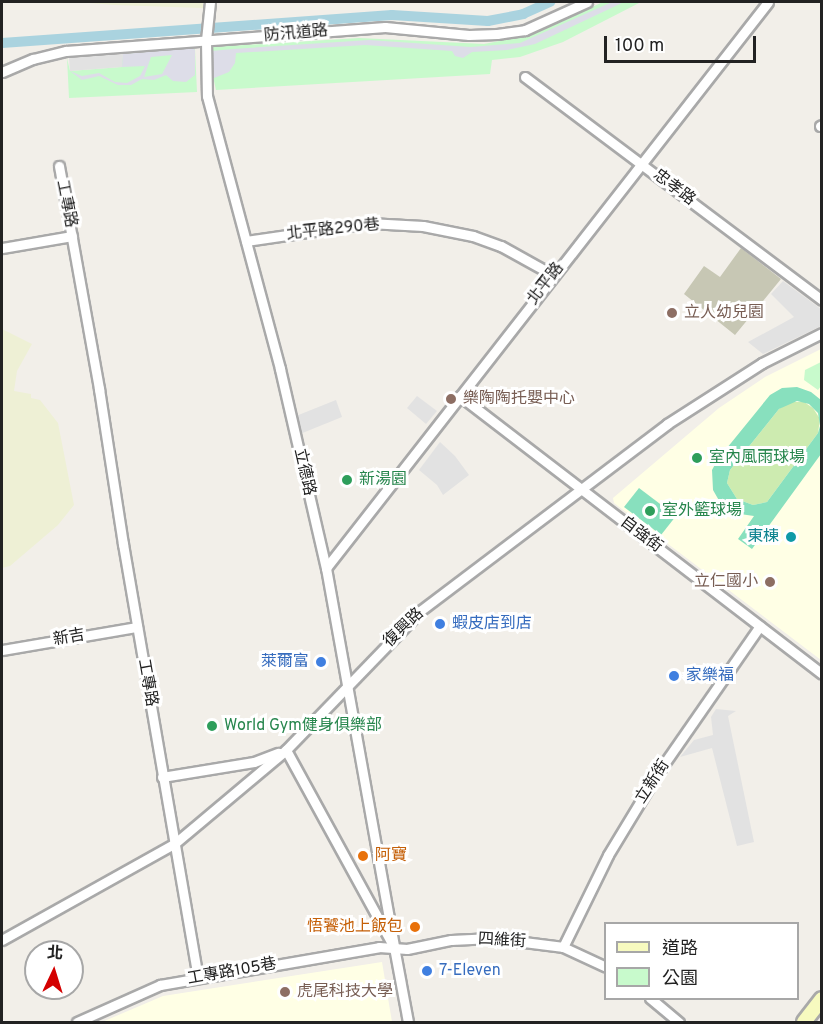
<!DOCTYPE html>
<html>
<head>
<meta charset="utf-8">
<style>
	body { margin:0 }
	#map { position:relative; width:823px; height:1024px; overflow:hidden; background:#f2efe9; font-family:Overpass,"Noto Sans TC",sans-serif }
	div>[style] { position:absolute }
	.education>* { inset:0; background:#ffffe5 }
	.construction>* { inset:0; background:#c7c7b4 }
	.farmland>* { inset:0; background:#eef0d5 }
	.grass>* { inset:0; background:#cdebb0 }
	.park>* { inset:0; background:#c8facc }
	.pitch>* { inset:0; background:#88e0be }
	.parking>* { inset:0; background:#e2e2e2 }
	.plaza>* { inset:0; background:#dddde8 }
	.canal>* { height:10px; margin:-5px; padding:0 5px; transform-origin:5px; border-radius:5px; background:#aad3df }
	.roads { filter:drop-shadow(2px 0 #a9a9a9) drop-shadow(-2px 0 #a9a9a9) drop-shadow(0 2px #a9a9a9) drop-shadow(0 -2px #a9a9a9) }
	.street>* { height:9px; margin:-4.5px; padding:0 4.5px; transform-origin:4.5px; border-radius:4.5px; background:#fff }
	.secondary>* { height:14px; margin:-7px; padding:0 7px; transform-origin:7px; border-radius:7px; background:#f7fabf }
	.dots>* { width:16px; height:16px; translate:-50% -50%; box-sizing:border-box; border:3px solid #fff; border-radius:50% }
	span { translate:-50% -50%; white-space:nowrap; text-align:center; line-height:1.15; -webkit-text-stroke:6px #fff; paint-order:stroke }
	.street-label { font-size:16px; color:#222 }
	.education-label { font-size:16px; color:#785e54 }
	.left { translate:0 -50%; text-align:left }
	.right { translate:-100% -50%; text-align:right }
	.leisure-label { font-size:16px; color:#27864d }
	.culture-label { font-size:16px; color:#0d838f }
	.shop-label { font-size:16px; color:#366cbe }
	.food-label { font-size:16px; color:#c56008 }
	.frame { position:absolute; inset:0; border:3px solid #222; pointer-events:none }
	.legend { position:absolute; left:604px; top:922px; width:195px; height:78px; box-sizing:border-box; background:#fff; border:2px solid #a7a7a7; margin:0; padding:8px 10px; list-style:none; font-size:18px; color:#222 }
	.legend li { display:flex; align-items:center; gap:12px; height:30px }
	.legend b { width:30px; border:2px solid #a7a7a7 }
	.north { position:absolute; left:24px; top:940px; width:60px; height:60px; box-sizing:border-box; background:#fff; border:2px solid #a7a7a7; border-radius:50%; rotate:4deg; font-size:16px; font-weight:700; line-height:24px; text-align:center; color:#222 }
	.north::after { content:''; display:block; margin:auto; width:21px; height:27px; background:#d40000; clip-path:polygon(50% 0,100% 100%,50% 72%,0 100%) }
	.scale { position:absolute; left:604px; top:36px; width:152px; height:27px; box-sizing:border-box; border:3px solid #222; border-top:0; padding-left:8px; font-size:18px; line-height:21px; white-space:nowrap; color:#222; -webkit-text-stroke:4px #fff; paint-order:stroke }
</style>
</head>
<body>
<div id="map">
	<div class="education">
		<i style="clip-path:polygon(821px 349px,821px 660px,614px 503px,613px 498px,719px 408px,765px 377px)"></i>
		<i style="clip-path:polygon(382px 962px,392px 1022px,102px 1022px,163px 996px)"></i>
	</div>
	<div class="construction">
		<i style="clip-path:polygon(741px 248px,781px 279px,735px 335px,684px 294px,704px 266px,720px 277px)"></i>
	</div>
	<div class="farmland">
		<i style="clip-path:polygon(78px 2px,203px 2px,203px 8px,114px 5px)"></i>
		<i style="clip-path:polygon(2px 329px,32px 344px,17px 371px,14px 391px,31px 394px,31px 398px,40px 400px,58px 423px,74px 505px,58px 525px,10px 566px,2px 568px)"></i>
	</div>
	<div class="grass">
		<i style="clip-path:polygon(790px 402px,804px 402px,813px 408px,820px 419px,818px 433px,767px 502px,753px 505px,737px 499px,727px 483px,730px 470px,779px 409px)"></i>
	</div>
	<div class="park">
		<i style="clip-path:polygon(603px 2px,641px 2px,563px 42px,520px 57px,492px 60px,490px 74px,216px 90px,212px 72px,213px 47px,359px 38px,484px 44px,531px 35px)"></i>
		<i style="clip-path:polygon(195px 49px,197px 92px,69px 98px,67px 58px,70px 71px,121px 67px,123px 54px)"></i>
		<i style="clip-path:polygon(821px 362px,821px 386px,818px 390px,804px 380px,805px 370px)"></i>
	</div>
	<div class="pitch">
		<i style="clip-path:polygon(evenodd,797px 387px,811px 392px,821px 400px,821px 454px,752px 549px,738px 539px,754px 516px,733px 513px,721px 504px,713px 490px,712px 470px,718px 459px,770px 395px,782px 388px,797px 387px,797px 401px,809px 404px,818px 413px,820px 426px,818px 433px,767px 502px,753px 505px,737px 499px,727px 483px,730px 470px,779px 409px,797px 401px)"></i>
		<i style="clip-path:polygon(639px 488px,676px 516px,661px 535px,624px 507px)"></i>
	</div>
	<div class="parking">
		<i style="clip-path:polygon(123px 54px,122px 67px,70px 71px,69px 58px)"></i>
		<i style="clip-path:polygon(783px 281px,821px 309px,821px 326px,763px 354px,748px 342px,794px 317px,771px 294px)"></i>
		<i style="clip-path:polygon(417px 396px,437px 411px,426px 424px,407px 408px)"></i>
		<i style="clip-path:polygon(336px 400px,342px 417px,300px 434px,296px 416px)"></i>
		<i style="clip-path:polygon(440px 442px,455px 456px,469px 475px,443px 495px,437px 485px,419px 470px)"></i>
		<i style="clip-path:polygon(716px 709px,736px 711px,728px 716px,754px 842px,737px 846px,712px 748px,680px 757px,694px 740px,713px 735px,711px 717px)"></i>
	</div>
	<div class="plaza">
		<i style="clip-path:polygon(612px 2px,624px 2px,535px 44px,507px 50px,472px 52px,463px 58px,455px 56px,452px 51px,365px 45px,236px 53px,235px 63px,229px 72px,214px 78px,212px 72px,211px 51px,233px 49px,369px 40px,471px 47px,520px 43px)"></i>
		<i style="clip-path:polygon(evenodd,193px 48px,195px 50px,195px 75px,186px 82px,173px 81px,166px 75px,154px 80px,142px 79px,131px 85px,118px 85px,99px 76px,82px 80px,70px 71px,82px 76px,99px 73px,115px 82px,127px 83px,140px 76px,145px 66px,122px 67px,123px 54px,193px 48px,172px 55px,162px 74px,144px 77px,151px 57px,172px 55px)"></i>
	</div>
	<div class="canal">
		<i style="left:2px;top:43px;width:391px;rotate:-4.1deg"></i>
		<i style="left:392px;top:15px;width:96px;rotate:3.6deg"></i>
		<i style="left:488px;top:21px;width:36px;rotate:-11deg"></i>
		<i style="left:523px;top:14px;width:30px;rotate:-24deg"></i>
	</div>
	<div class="roads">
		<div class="street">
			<i style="left:210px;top:2px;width:39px;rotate:96deg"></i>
			<i style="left:206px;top:41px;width:55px;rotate:89deg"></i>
			<i style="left:207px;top:96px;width:283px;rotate:75deg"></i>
			<i style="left:280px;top:369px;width:204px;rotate:77deg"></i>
			<i style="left:326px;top:568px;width:385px;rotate:79.8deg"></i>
			<i style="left:2px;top:72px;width:34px;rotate:-23deg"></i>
			<i style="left:33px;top:59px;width:34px;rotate:-14deg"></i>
			<i style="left:66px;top:51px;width:320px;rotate:-4.3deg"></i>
			<i style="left:385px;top:27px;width:84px;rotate:5.4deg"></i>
			<i style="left:469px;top:35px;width:28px;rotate:-2deg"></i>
			<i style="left:497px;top:34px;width:28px;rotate:-8deg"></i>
			<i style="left:525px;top:30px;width:68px;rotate:-24.3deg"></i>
			<i style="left:525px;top:77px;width:371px;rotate:36.9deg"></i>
			<i style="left:820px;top:126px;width:2px;rotate:-27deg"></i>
			<i style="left:59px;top:166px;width:227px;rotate:79.8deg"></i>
			<i style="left:99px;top:389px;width:157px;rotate:81.2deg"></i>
			<i style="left:123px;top:544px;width:439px;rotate:80.2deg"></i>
			<i style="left:246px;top:241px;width:124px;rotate:-8.3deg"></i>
			<i style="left:369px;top:223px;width:54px;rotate:3.2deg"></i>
			<i style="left:423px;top:226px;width:51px;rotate:11.3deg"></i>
			<i style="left:473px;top:236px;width:30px;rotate:20deg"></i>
			<i style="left:501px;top:246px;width:60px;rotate:29.1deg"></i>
			<i style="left:2px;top:248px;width:71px;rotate:-9.7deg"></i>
			<i style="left:460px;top:396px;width:456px;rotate:37.5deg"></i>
			<i style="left:326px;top:568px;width:718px;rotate:-52.01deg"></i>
			<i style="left:2px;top:650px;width:137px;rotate:-9.7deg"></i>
			<i style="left:286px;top:750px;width:225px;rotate:61.3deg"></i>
			<i style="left:394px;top:947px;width:76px;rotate:79.4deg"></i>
			<i style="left:162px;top:777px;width:93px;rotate:-9.3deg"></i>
			<i style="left:254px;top:762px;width:26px;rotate:-21deg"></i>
			<i style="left:2px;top:940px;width:197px;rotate:-29.2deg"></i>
			<i style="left:174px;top:844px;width:146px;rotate:-40deg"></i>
			<i style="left:286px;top:750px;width:193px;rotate:-46deg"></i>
			<i style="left:420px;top:611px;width:310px;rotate:-37.1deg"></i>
			<i style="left:667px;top:424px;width:113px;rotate:-32.7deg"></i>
			<i style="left:762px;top:363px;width:67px;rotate:-26.6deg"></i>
			<i style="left:563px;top:947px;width:102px;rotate:-63.9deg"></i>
			<i style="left:608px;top:855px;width:95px;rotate:-58.8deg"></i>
			<i style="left:657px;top:774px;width:180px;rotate:-55.2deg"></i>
			<i style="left:650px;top:998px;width:38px;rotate:40deg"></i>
			<i style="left:77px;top:1022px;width:91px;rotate:-24deg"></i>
			<i style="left:160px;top:985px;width:222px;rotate:-9.8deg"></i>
			<i style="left:379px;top:947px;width:28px;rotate:4deg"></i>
			<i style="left:407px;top:949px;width:45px;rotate:-11.6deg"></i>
			<i style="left:451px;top:940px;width:41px;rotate:-2.8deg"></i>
			<i style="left:492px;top:938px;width:72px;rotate:7.2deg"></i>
			<i style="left:563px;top:947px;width:47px;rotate:24.9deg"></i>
		</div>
		<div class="secondary">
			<i style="left:804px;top:1022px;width:29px;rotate:-52deg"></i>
		</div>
	</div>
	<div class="dots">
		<i style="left:672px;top:313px;background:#8d6e63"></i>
		<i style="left:451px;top:399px;background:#8d6e63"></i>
		<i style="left:697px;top:458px;background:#2e9e5b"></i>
		<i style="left:347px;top:480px;background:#2e9e5b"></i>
		<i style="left:650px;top:511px;background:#2e9e5b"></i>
		<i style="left:791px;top:537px;background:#0f9aa8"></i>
		<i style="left:770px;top:582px;background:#8d6e63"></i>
		<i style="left:440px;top:624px;background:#3f7fe0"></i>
		<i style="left:321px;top:662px;background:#3f7fe0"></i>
		<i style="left:674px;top:676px;background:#3f7fe0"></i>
		<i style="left:212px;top:726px;background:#2e9e5b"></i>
		<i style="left:363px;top:856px;background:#e8710a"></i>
		<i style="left:415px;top:927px;background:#e8710a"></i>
		<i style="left:427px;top:971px;background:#3f7fe0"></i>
		<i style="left:285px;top:992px;background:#8d6e63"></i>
	</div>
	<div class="street-label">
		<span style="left:296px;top:34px;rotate:-5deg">防汛道路</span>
		<span style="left:674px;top:188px;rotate:37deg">忠孝路</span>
		<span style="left:66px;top:204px;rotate:79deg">工專路</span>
		<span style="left:333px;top:230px;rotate:-6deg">北平路290巷</span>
		<span style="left:546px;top:284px;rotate:-52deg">北平路</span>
		<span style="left:304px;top:472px;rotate:77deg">立德路</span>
		<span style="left:641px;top:535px;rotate:37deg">自強街</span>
		<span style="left:404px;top:628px;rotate:-44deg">復興路</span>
		<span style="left:69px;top:638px;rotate:-10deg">新吉</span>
		<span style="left:147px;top:683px;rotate:80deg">工專路</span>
		<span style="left:653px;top:782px;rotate:-57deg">立新街</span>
		<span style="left:502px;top:941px;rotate:3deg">四維街</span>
		<span style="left:232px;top:972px;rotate:-10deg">工專路105巷</span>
	</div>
	<div class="education-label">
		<span class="left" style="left:684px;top:313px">立人幼兒園</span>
		<span class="left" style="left:463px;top:399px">樂陶陶托嬰中心</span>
		<span class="right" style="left:758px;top:582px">立仁國小</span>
		<span class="left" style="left:297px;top:992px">虎尾科技大學</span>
	</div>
	<div class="leisure-label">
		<span class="left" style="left:709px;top:458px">室內風雨球場</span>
		<span class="left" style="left:359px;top:480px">新湯園</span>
		<span class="left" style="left:662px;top:511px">室外籃球場</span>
		<span class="left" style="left:224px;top:726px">World Gym健身俱樂部</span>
	</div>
	<div class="culture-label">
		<span class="right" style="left:779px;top:537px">東棟</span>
	</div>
	<div class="shop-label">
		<span class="left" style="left:452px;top:624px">蝦皮店到店</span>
		<span class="right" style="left:309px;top:662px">萊爾富</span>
		<span class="left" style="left:686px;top:676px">家樂福</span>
		<span class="left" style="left:439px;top:971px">7-Eleven</span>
	</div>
	<div class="food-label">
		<span class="left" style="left:375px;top:856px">阿寶</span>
		<span class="right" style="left:403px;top:927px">悟饕池上飯包</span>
	</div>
	<div class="frame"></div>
	<ul class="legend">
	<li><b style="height:8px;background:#f7fabf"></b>道路</li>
	<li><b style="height:16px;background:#c8facc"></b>公園</li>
	</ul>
	<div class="north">北</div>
	<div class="scale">100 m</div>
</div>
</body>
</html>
